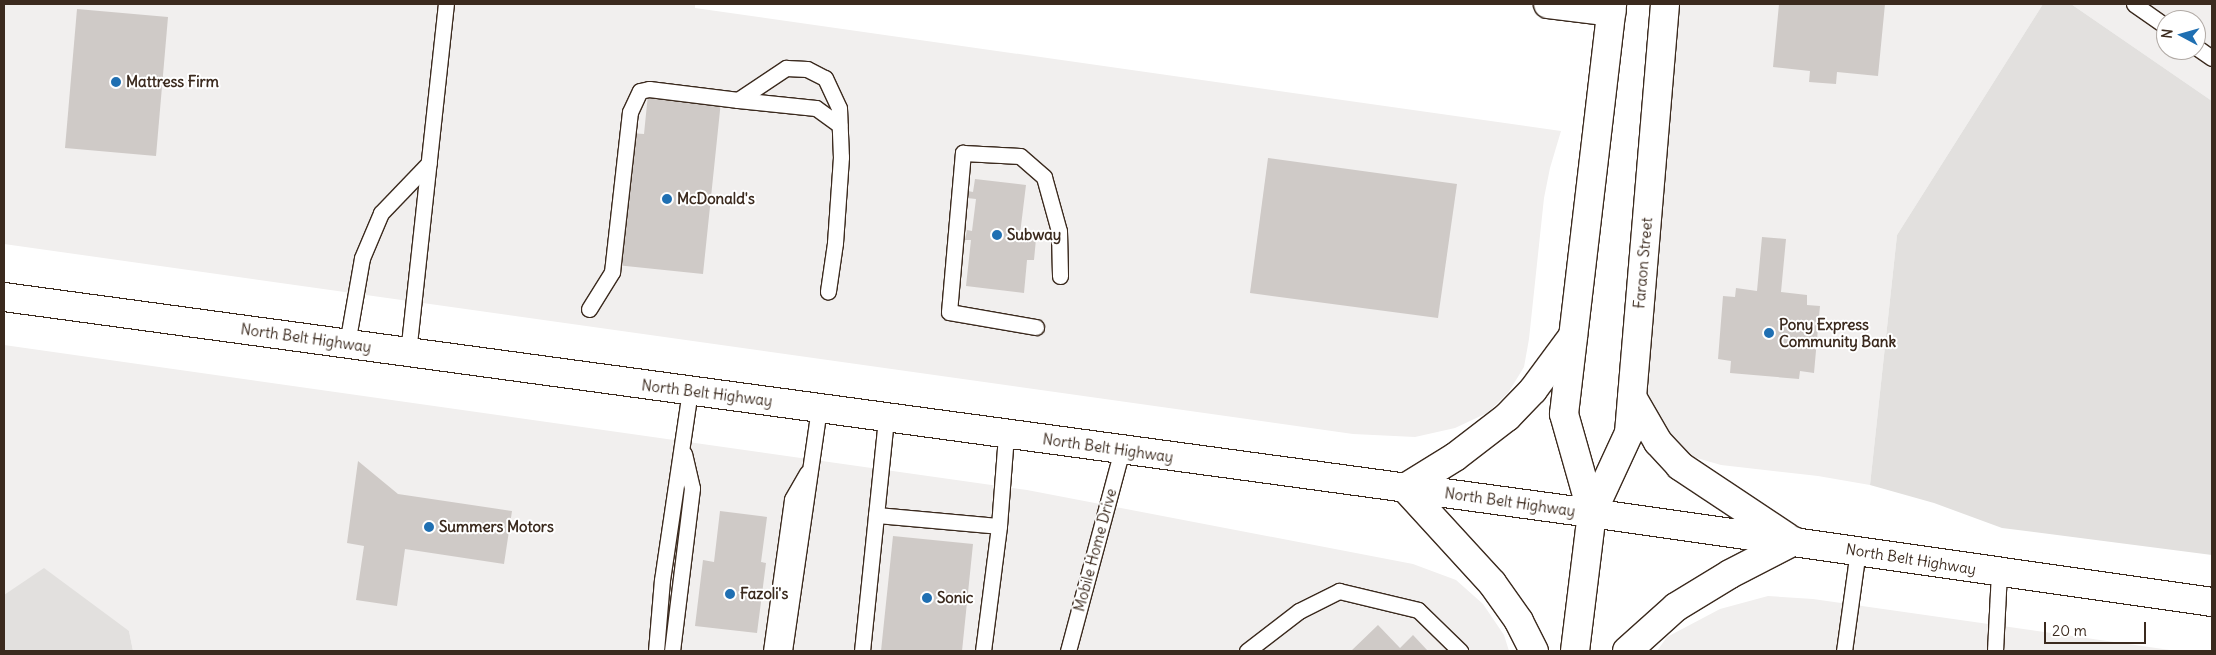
<!DOCTYPE html>
<html>
<head>
<meta charset="utf-8">
<style>
	body { margin:0 }
	#map { position:relative; width:2216px; height:655px; overflow:hidden; background:#fff; font-family:Delius,sans-serif }
	div>[style] { position:absolute }
	.built>* { inset:0; background:#f1efee }
	.green>* { inset:0; background:#e2e0de }
	.building>* { inset:0; background:#cfcac7 }
	.roads { filter:drop-shadow(1px 0 #3b2a1e) drop-shadow(-1px 0 #3b2a1e) drop-shadow(0 1px #3b2a1e) drop-shadow(0 -1px #3b2a1e) }
	.service>* { height:15px; margin:-7.5px; padding:0 7.5px; transform-origin:7.5px; border-radius:7.5px; background:#fff }
	.minor>* { height:28px; margin:-14px; padding:0 14px; transform-origin:14px; border-radius:14px; background:#fff }
	.secondary>* { height:28px; margin:-14px; padding:0 14px; transform-origin:14px; border-radius:14px; background:#fff }
	.primary>* { height:28px; margin:-14px; padding:0 14px; transform-origin:14px; border-radius:14px; background:#fff }
	.dots>* { width:14px; height:14px; translate:-50% -50%; box-sizing:border-box; border:2px solid #fff; border-radius:50% }
	span { translate:-50% -50%; white-space:nowrap; text-align:center; line-height:1.15; -webkit-text-stroke:4px #fff; paint-order:stroke }
	.poi-label { font-size:15px; color:#3b2a1e; font-weight:700 }
	.left { translate:0 -50%; text-align:left }
	.street-label { font-size:15px; color:#3b2a1e }
	.frame { position:absolute; inset:0; border:5px solid #3b2a1e; pointer-events:none }
	.north { position:absolute; left:2156px; top:10px; width:50px; height:50px; box-sizing:border-box; background:#fff; border:1px solid #b1aaa5; border-radius:50%; rotate:276deg; font-size:14px; font-weight:700; line-height:20px; text-align:center; color:#3b2a1e }
	.north::after { content:''; display:block; margin:auto; width:18px; height:22px; background:#1f6fb2; clip-path:polygon(50% 0,100% 100%,50% 72%,0 100%) }
	.scale { position:absolute; left:2044px; top:622px; width:102px; height:22px; box-sizing:border-box; border:2px solid #3b2a1e; border-top:0; padding-left:6px; font-size:15px; line-height:18px; white-space:nowrap; color:#3b2a1e; -webkit-text-stroke:4px #fff; paint-order:stroke }
</style>
</head>
<body>
<div id="map">
	<div class="built">
		<i style="clip-path:polygon(4px 4px,695px 4px,695px 8px,1561px 131px,1550px 168px,1544px 198px,1529px 339px,1524px 367px,1508px 393px,1487px 413px,1455px 428px,1415px 437px,1353px 434px,4px 244px)"></i>
		<i style="clip-path:polygon(1675px 4px,2043px 4px,1897px 235px,1870px 485px,1818px 476px,1721px 465px,1683px 454px,1645px 404px)"></i>
		<i style="clip-path:polygon(evenodd,2071px 4px,2212px 4px,2212px 101px,2071px 4px,2166px 20px,2196px 20px,2196px 50px,2166px 50px,2166px 20px)"></i>
		<i style="clip-path:polygon(4px 345px,1027px 490px,1413px 564px,1456px 580px,1483px 604px,1504px 635px,1509px 651px,133px 651px,129px 631px,4px 595px)"></i>
		<i style="clip-path:polygon(1768px 596px,1813px 599px,2177px 651px,1657px 651px,1667px 637px,1720px 609px)"></i>
	</div>
	<div class="green">
		<i style="clip-path:polygon(2043px 4px,2071px 4px,2212px 101px,2212px 555px,2002px 528px,1934px 503px,1870px 485px,1897px 235px)"></i>
		<i style="clip-path:polygon(44px 568px,129px 631px,133px 651px,4px 651px,4px 595px)"></i>
	</div>
	<div class="building">
		<i style="clip-path:polygon(1779px 4px,1885px 4px,1878px 76px,1837px 72px,1836px 84px,1809px 82px,1810px 71px,1773px 67px)"></i>
		<i style="clip-path:polygon(77px 9px,168px 17px,156px 156px,65px 148px)"></i>
		<i style="clip-path:polygon(648px 94px,721px 101px,703px 274px,616px 265px,630px 133px,644px 134px)"></i>
		<i style="clip-path:polygon(1268px 158px,1457px 184px,1438px 318px,1250px 293px)"></i>
		<i style="clip-path:polygon(975px 179px,1026px 185px,1020px 234px,1035px 236px,1036px 239px,1034px 260px,1027px 260px,1024px 293px,966px 286px,971px 240px,965px 240px,967px 230px,972px 231px,976px 199px,967px 198px,968px 191px,973px 192px)"></i>
		<i style="clip-path:polygon(1762px 237px,1786px 239px,1781px 292px,1807px 295px,1807px 305px,1820px 306px,1814px 373px,1800px 371px,1799px 379px,1730px 373px,1731px 361px,1718px 359px,1723px 296px,1735px 297px,1736px 288px,1757px 291px)"></i>
		<i style="clip-path:polygon(358px 461px,398px 494px,512px 511px,504px 564px,405px 549px,397px 606px,356px 600px,364px 546px,347px 543px)"></i>
		<i style="clip-path:polygon(720px 511px,767px 517px,761px 562px,766px 563px,757px 633px,695px 626px,703px 560px,714px 562px)"></i>
		<i style="clip-path:polygon(893px 536px,973px 544px,962px 651px,881px 651px)"></i>
		<i style="clip-path:polygon(1378px 625px,1400px 648px,1413px 635px,1428px 651px,1351px 651px)"></i>
	</div>
	<div class="roads">
		<div class="service">
			<i style="left:2134px;top:4px;width:39px;rotate:35deg"></i>
			<i style="left:2196px;top:47px;width:19px;rotate:35deg"></i>
			<i style="left:738px;top:100px;width:78px;rotate:5.9deg"></i>
			<i style="left:816px;top:108px;width:29px;rotate:36deg"></i>
			<i style="left:589px;top:309px;width:44px;rotate:-58.1deg"></i>
			<i style="left:612px;top:272px;width:161px;rotate:-83.6deg"></i>
			<i style="left:630px;top:112px;width:23px;rotate:-65deg"></i>
			<i style="left:640px;top:91px;width:9px;rotate:-13deg"></i>
			<i style="left:649px;top:89px;width:90px;rotate:7deg"></i>
			<i style="left:738px;top:100px;width:58px;rotate:-33.7deg"></i>
			<i style="left:786px;top:68px;width:21px;rotate:3deg"></i>
			<i style="left:807px;top:69px;width:20px;rotate:27deg"></i>
			<i style="left:825px;top:78px;width:33px;rotate:65deg"></i>
			<i style="left:839px;top:108px;width:49px;rotate:87.7deg"></i>
			<i style="left:841px;top:157px;width:86px;rotate:94deg"></i>
			<i style="left:835px;top:243px;width:49px;rotate:98.3deg"></i>
			<i style="left:1036px;top:327px;width:88px;rotate:-170.2deg"></i>
			<i style="left:949px;top:312px;width:160px;rotate:-85deg"></i>
			<i style="left:963px;top:153px;width:57px;rotate:3deg"></i>
			<i style="left:1020px;top:156px;width:32px;rotate:41deg"></i>
			<i style="left:1044px;top:177px;width:56px;rotate:74.5deg"></i>
			<i style="left:1059px;top:231px;width:45px;rotate:88.7deg"></i>
			<i style="left:347px;top:344px;width:87px;rotate:-80.1deg"></i>
			<i style="left:362px;top:258px;width:49px;rotate:-67.1deg"></i>
			<i style="left:381px;top:213px;width:69px;rotate:-46.2deg"></i>
			<i style="left:408px;top:353px;width:351px;rotate:-83.8deg"></i>
			<i style="left:876px;top:515px;width:123px;rotate:5.1deg"></i>
			<i style="left:656px;top:651px;width:71px;rotate:-85.2deg"></i>
			<i style="left:662px;top:580px;width:191px;rotate:-81.6deg"></i>
			<i style="left:672px;top:651px;width:164px;rotate:-83deg"></i>
			<i style="left:692px;top:488px;width:35px;rotate:-103deg"></i>
			<i style="left:771px;top:651px;width:153px;rotate:-82.1deg"></i>
			<i style="left:792px;top:499px;width:30px;rotate:-60deg"></i>
			<i style="left:784px;top:651px;width:246px;rotate:-81.8deg"></i>
			<i style="left:862px;top:651px;width:235px;rotate:-84.1deg"></i>
			<i style="left:983px;top:651px;width:126px;rotate:-82.7deg"></i>
			<i style="left:999px;top:526px;width:92px;rotate:-85.6deg"></i>
			<i style="left:1068px;top:651px;width:209px;rotate:-75deg"></i>
			<i style="left:1247px;top:651px;width:66px;rotate:-37.6deg"></i>
			<i style="left:1299px;top:611px;width:45px;rotate:-26.6deg"></i>
			<i style="left:1339px;top:591px;width:81px;rotate:13.5deg"></i>
			<i style="left:1418px;top:610px;width:59px;rotate:44.3deg"></i>
			<i style="left:1844px;top:651px;width:102px;rotate:-82.1deg"></i>
			<i style="left:1995px;top:651px;width:79px;rotate:-87.1deg"></i>
		</div>
		<div class="minor">
			<i style="left:1548px;top:4px;width:64px;rotate:7.1deg"></i>
		</div>
		<div class="secondary">
			<i style="left:1592px;top:513px;width:103px;rotate:-105.8deg"></i>
			<i style="left:1564px;top:414px;width:413px;rotate:-83.3deg"></i>
			<i style="left:1575px;top:651px;width:139px;rotate:-83deg"></i>
			<i style="left:1592px;top:513px;width:88px;rotate:-65.2deg"></i>
			<i style="left:1629px;top:433px;width:431px;rotate:-85.2deg"></i>
		</div>
		<div class="primary">
			<i style="left:4px;top:297px;width:1603px;rotate:7.75deg"></i>
			<i style="left:1592px;top:513px;width:626px;rotate:8.17deg"></i>
			<i style="left:1632px;top:397px;width:52px;rotate:60deg"></i>
			<i style="left:1658px;top:442px;width:33px;rotate:47deg"></i>
			<i style="left:1680px;top:466px;width:128px;rotate:33.6deg"></i>
			<i style="left:1534px;top:651px;width:34px;rotate:-117deg"></i>
			<i style="left:1519px;top:621px;width:47px;rotate:-125.4deg"></i>
			<i style="left:1492px;top:583px;width:129px;rotate:-132.5deg"></i>
			<i style="left:1405px;top:488px;width:59px;rotate:-31.8deg"></i>
			<i style="left:1455px;top:457px;width:66px;rotate:-37.6deg"></i>
			<i style="left:1507px;top:417px;width:37px;rotate:-46deg"></i>
			<i style="left:1533px;top:390px;width:67px;rotate:-53.5deg"></i>
			<i style="left:1627px;top:651px;width:66px;rotate:-41.9deg"></i>
			<i style="left:1676px;top:607px;width:63px;rotate:-31.4deg"></i>
			<i style="left:1730px;top:574px;width:72px;rotate:-27.3deg"></i>
		</div>
	</div>
	<div class="dots">
		<i style="left:116px;top:82px;background:#1f6fb2"></i>
		<i style="left:667px;top:199px;background:#1f6fb2"></i>
		<i style="left:997px;top:235px;background:#1f6fb2"></i>
		<i style="left:1769px;top:333px;background:#1f6fb2"></i>
		<i style="left:429px;top:527px;background:#1f6fb2"></i>
		<i style="left:730px;top:594px;background:#1f6fb2"></i>
		<i style="left:927px;top:598px;background:#1f6fb2"></i>
	</div>
	<div class="poi-label">
		<span class="left" style="left:126px;top:82px">Mattress Firm</span>
		<span class="left" style="left:677px;top:199px">McDonald's</span>
		<span class="left" style="left:1007px;top:235px">Subway</span>
		<span class="left" style="left:1779px;top:333px">Pony Express<br>Community Bank</span>
		<span class="left" style="left:439px;top:527px">Summers Motors</span>
		<span class="left" style="left:740px;top:594px">Fazoli's</span>
		<span class="left" style="left:937px;top:598px">Sonic</span>
	</div>
	<div class="street-label">
		<span style="left:1643px;top:263px;rotate:-85deg">Faraon Street</span>
		<span style="left:306px;top:338px;rotate:8deg">North Belt Highway</span>
		<span style="left:707px;top:393px;rotate:7deg">North Belt Highway</span>
		<span style="left:1108px;top:448px;rotate:8deg">North Belt Highway</span>
		<span style="left:1510px;top:502px;rotate:8deg">North Belt Highway</span>
		<span style="left:1095px;top:550px;rotate:-75deg">Mobile Home Drive</span>
		<span style="left:1911px;top:559px;rotate:9deg">North Belt Highway</span>
	</div>
	<div class="frame"></div>
	<div class="north">N</div>
	<div class="scale">20 m</div>
</div>
</body>
</html>
